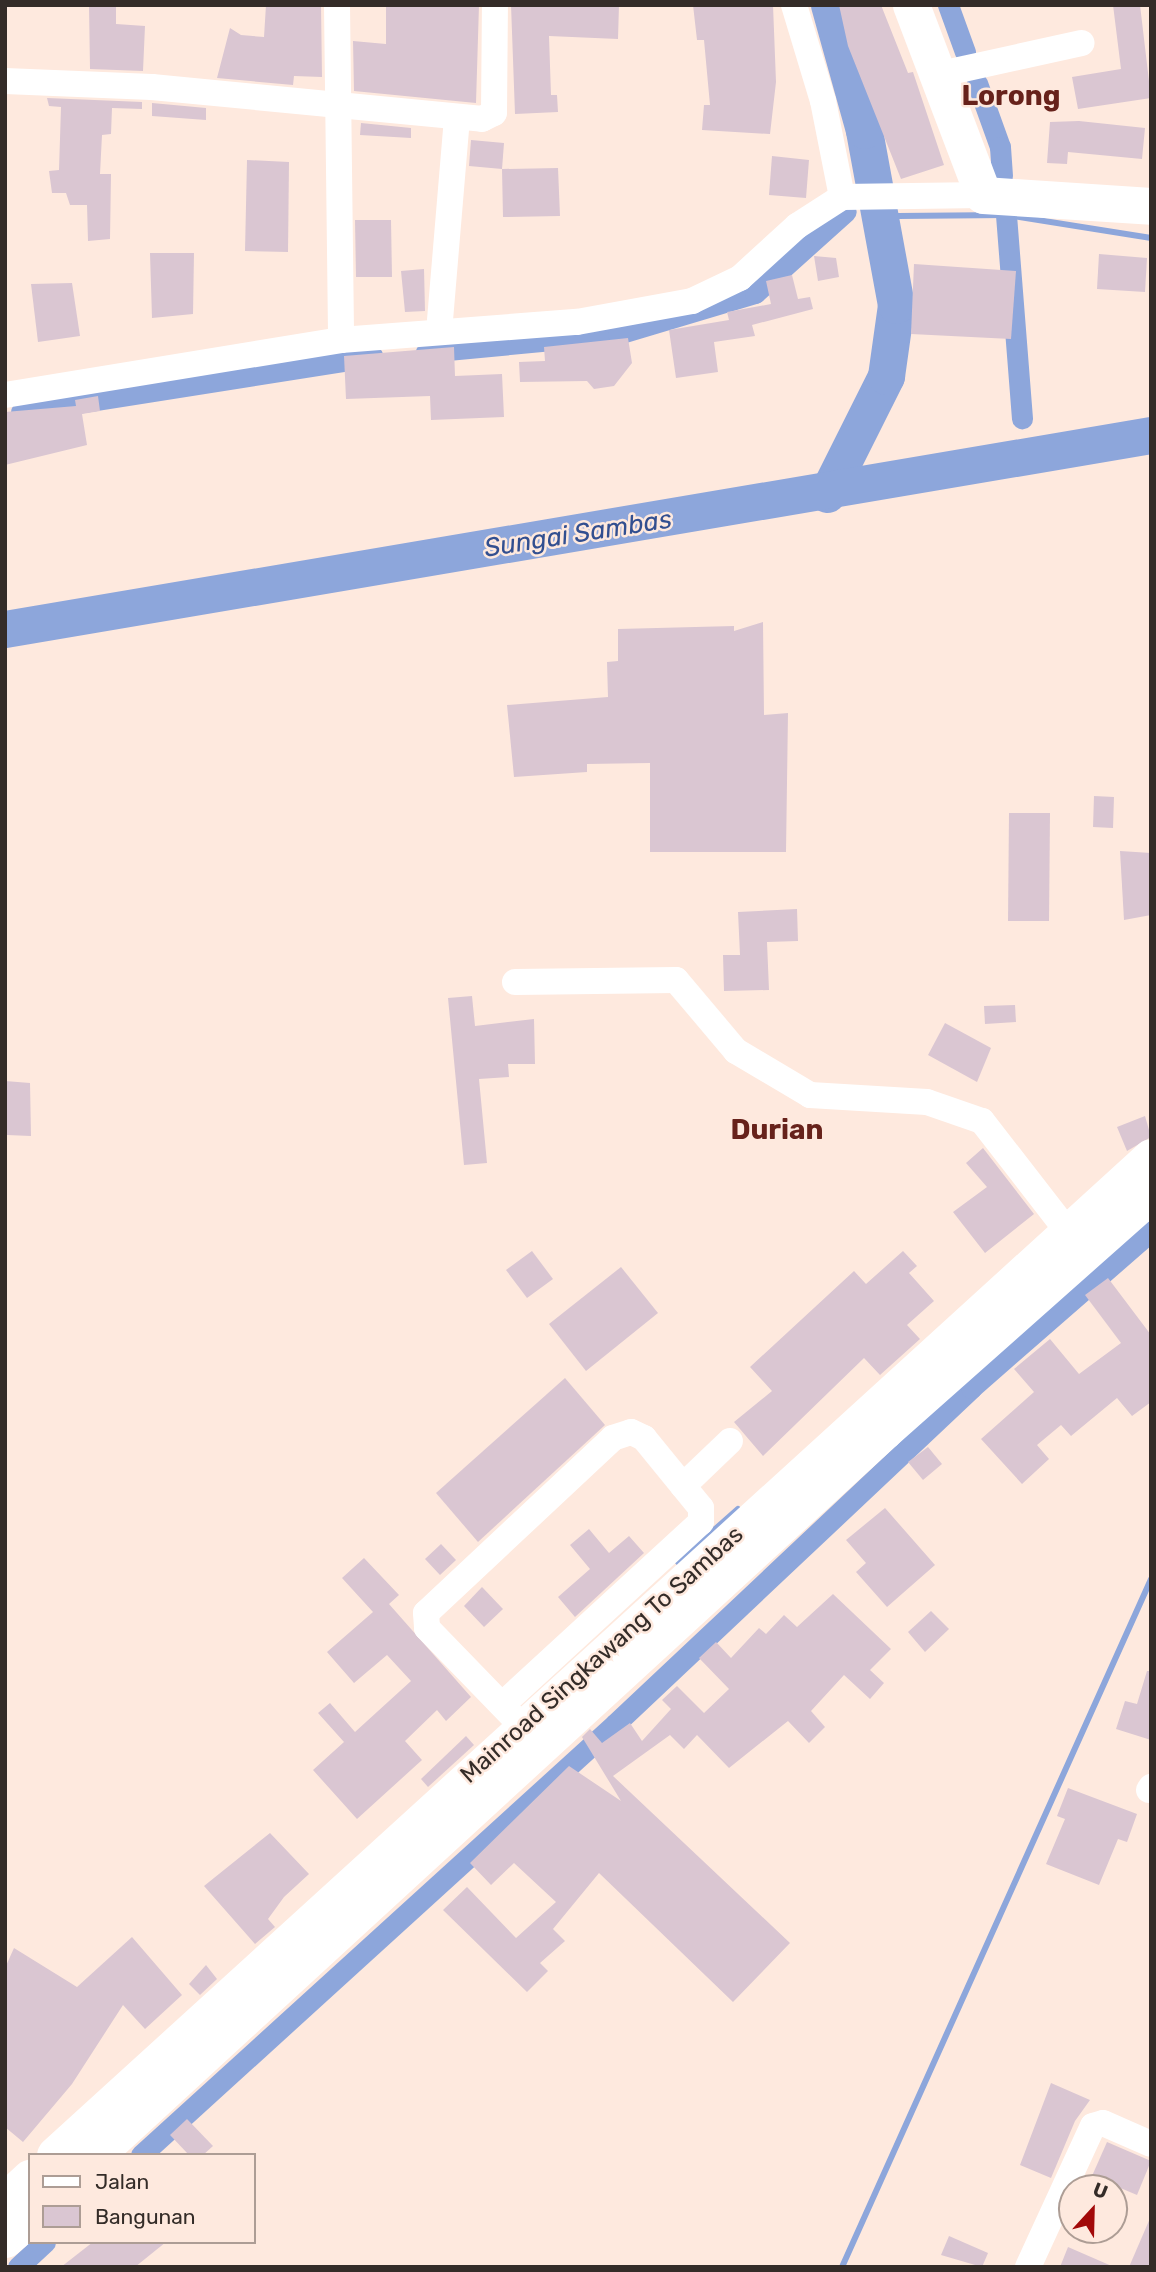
<!DOCTYPE html>
<html>
<head>
<meta charset="utf-8">
<style>
	body { margin:0 }
	#map { position:relative; width:1156px; height:2272px; overflow:hidden; background:#fee9de; font-family:Rubik,sans-serif }
	div>[style] { position:absolute }
	.stream>* { height:6px; margin:-3px; padding:0 3px; transform-origin:3px; border-radius:3px; background:#8da6db }
	.canal>* { height:21px; margin:-10.5px; padding:0 10.5px; transform-origin:10.5px; border-radius:10.5px; background:#8da6db }
	.river>* { height:37px; margin:-18.5px; padding:0 18.5px; transform-origin:18.5px; border-radius:18.5px; background:#8da6db }
	.building>* { inset:0; background:#dac6d2 }
	.minor>* { height:26px; margin:-13px; padding:0 13px; transform-origin:13px; border-radius:13px; background:#fff }
	.highway>* { height:37px; margin:-18.5px; padding:0 18.5px; transform-origin:18.5px; border-radius:18.5px; background:#fff }
	span { translate:-50% -50%; white-space:nowrap; text-align:center; line-height:1.15; -webkit-text-stroke:5px #fee9de; paint-order:stroke }
	.street-label { font-size:24px; color:#342c28 }
	.water-label { font-size:26px; color:#324f90; font-style:italic }
	.quarter-label { font-size:28px; color:#67221b; font-weight:700 }
	.frame { position:absolute; inset:0; border:7px solid #342c28; pointer-events:none }
	.legend { position:absolute; left:28px; top:2153px; width:228px; height:91px; box-sizing:border-box; background:#fee9de; border:2px solid #ad9d95; margin:0; padding:9px 12px; list-style:none; font-size:21px; color:#342c28 }
	.legend li { display:flex; align-items:center; gap:14px; height:35px }
	.legend b { width:35px; border:2px solid #ad9d95 }
	.north { position:absolute; left:1058px; top:2174px; width:70px; height:70px; box-sizing:border-box; background:#fee9de; border:2px solid #ad9d95; border-radius:50%; rotate:22deg; font-size:19px; font-weight:700; line-height:28px; text-align:center; color:#342c28 }
	.north::after { content:''; display:block; margin:auto; width:24px; height:32px; background:#a20909; clip-path:polygon(50% 0,100% 100%,50% 72%,0 100%) }
</style>
</head>
<body>
<div id="map">
	<div class="stream">
		<i style="left:898px;top:216px;width:108px;rotate:-0.5deg"></i>
		<i style="left:1006px;top:215px;width:147px;rotate:9deg"></i>
		<i style="left:678px;top:1562px;width:80px;rotate:-41.5deg"></i>
		<i style="left:842px;top:2267px;width:754px;rotate:-65.81deg"></i>
	</div>
	<div class="canal">
		<i style="left:948px;top:5px;width:50px;rotate:70.1deg"></i>
		<i style="left:977px;top:83px;width:68px;rotate:70.2deg"></i>
		<i style="left:1000px;top:147px;width:29px;rotate:86deg"></i>
		<i style="left:1006px;top:215px;width:204px;rotate:85.5deg"></i>
		<i style="left:426px;top:352px;width:193px;rotate:-5.4deg"></i>
		<i style="left:618px;top:334px;width:143px;rotate:-16.7deg"></i>
		<i style="left:755px;top:293px;width:122px;rotate:-42deg"></i>
		<i style="left:21px;top:412px;width:356px;rotate:-9deg"></i>
		<i style="left:141px;top:2155px;width:641px;rotate:-42.28deg"></i>
		<i style="left:615px;top:1724px;width:490px;rotate:-43.3deg"></i>
		<i style="left:971px;top:1388px;width:239px;rotate:-41.1deg"></i>
		<i style="left:18px;top:2267px;width:37px;rotate:-43deg"></i>
	</div>
	<div class="river">
		<i style="left:827px;top:494px;width:132px;rotate:-63.4deg"></i>
		<i style="left:886px;top:376px;width:72px;rotate:-82deg"></i>
		<i style="left:896px;top:305px;width:178px;rotate:-100.4deg"></i>
		<i style="left:864px;top:130px;width:130px;rotate:-105.6deg"></i>
		<i style="left:5px;top:629px;width:1162px;rotate:-9.61deg"></i>
	</div>
	<div class="building">
		<i style="clip-path:polygon(89px 5px,116px 5px,116px 24px,145px 26px,143px 71px,90px 69px)"></i>
		<i style="clip-path:polygon(266px 5px,321px 5px,322px 77px,294px 76px,293px 85px,217px 78px,230px 28px,241px 35px,264px 37px)"></i>
		<i style="clip-path:polygon(386px 5px,479px 5px,476px 103px,354px 91px,353px 41px,386px 44px)"></i>
		<i style="clip-path:polygon(511px 5px,619px 5px,618px 39px,549px 36px,551px 95px,557px 95px,558px 112px,515px 114px)"></i>
		<i style="clip-path:polygon(693px 5px,773px 5px,776px 82px,770px 134px,702px 130px,704px 105px,710px 105px,704px 40px,697px 40px)"></i>
		<i style="clip-path:polygon(839px 5px,881px 5px,908px 73px,913px 72px,944px 165px,901px 179px,848px 46px)"></i>
		<i style="clip-path:polygon(1113px 5px,1140px 5px,1151px 98px,1078px 109px,1072px 77px,1121px 69px)"></i>
		<i style="clip-path:polygon(47px 98px,142px 102px,142px 109px,112px 108px,111px 134px,102px 135px,100px 174px,111px 174px,110px 239px,88px 241px,87px 205px,70px 205px,66px 193px,52px 193px,49px 171px,59px 170px,61px 107px,49px 106px)"></i>
		<i style="clip-path:polygon(152px 103px,206px 108px,206px 120px,152px 116px)"></i>
		<i style="clip-path:polygon(1079px 121px,1145px 128px,1142px 159px,1068px 152px,1067px 164px,1047px 163px,1050px 122px)"></i>
		<i style="clip-path:polygon(361px 123px,411px 128px,411px 138px,360px 135px)"></i>
		<i style="clip-path:polygon(471px 140px,504px 143px,502px 169px,469px 166px)"></i>
		<i style="clip-path:polygon(772px 156px,809px 160px,806px 198px,769px 195px)"></i>
		<i style="clip-path:polygon(247px 160px,289px 162px,288px 252px,245px 251px)"></i>
		<i style="clip-path:polygon(558px 168px,560px 216px,503px 217px,502px 169px)"></i>
		<i style="clip-path:polygon(355px 220px,391px 220px,392px 277px,356px 277px)"></i>
		<i style="clip-path:polygon(150px 253px,194px 253px,193px 314px,152px 318px)"></i>
		<i style="clip-path:polygon(1099px 254px,1147px 258px,1145px 292px,1097px 289px)"></i>
		<i style="clip-path:polygon(814px 256px,836px 258px,839px 277px,818px 281px)"></i>
		<i style="clip-path:polygon(914px 264px,1016px 271px,1011px 339px,911px 334px)"></i>
		<i style="clip-path:polygon(424px 269px,425px 311px,405px 312px,401px 271px)"></i>
		<i style="clip-path:polygon(792px 275px,798px 299px,810px 297px,813px 309px,752px 325px,755px 336px,714px 342px,718px 372px,676px 378px,669px 330px,729px 320px,727px 312px,771px 304px,766px 281px)"></i>
		<i style="clip-path:polygon(72px 283px,80px 336px,38px 342px,31px 284px)"></i>
		<i style="clip-path:polygon(628px 338px,632px 363px,614px 386px,594px 389px,587px 381px,520px 382px,519px 362px,545px 361px,544px 347px)"></i>
		<i style="clip-path:polygon(454px 347px,455px 376px,502px 374px,504px 417px,431px 420px,430px 396px,346px 399px,344px 356px)"></i>
		<i style="clip-path:polygon(98px 396px,100px 411px,82px 414px,87px 445px,5px 465px,5px 412px,76px 406px,75px 400px)"></i>
		<i style="clip-path:polygon(763px 622px,764px 715px,788px 713px,786px 852px,650px 852px,650px 763px,587px 764px,587px 772px,514px 777px,507px 705px,608px 697px,607px 662px,618px 661px,618px 629px,734px 626px,734px 631px)"></i>
		<i style="clip-path:polygon(1094px 796px,1114px 797px,1113px 828px,1093px 827px)"></i>
		<i style="clip-path:polygon(1009px 813px,1050px 813px,1049px 921px,1008px 921px)"></i>
		<i style="clip-path:polygon(1120px 851px,1151px 853px,1151px 915px,1124px 920px)"></i>
		<i style="clip-path:polygon(797px 909px,798px 941px,767px 942px,769px 990px,724px 991px,723px 955px,740px 955px,738px 912px)"></i>
		<i style="clip-path:polygon(472px 996px,475px 1026px,534px 1019px,535px 1064px,508px 1064px,509px 1077px,479px 1079px,487px 1163px,464px 1165px,448px 998px)"></i>
		<i style="clip-path:polygon(1015px 1005px,1016px 1022px,985px 1024px,984px 1006px)"></i>
		<i style="clip-path:polygon(945px 1023px,991px 1048px,977px 1082px,928px 1055px)"></i>
		<i style="clip-path:polygon(5px 1081px,30px 1083px,31px 1136px,7px 1135px)"></i>
		<i style="clip-path:polygon(1145px 1116px,1151px 1137px,1127px 1151px,1117px 1127px)"></i>
		<i style="clip-path:polygon(983px 1148px,1034px 1214px,985px 1253px,953px 1212px,987px 1187px,966px 1163px)"></i>
		<i style="clip-path:polygon(532px 1251px,553px 1279px,527px 1298px,506px 1270px)"></i>
		<i style="clip-path:polygon(903px 1251px,917px 1266px,909px 1273px,934px 1301px,907px 1325px,920px 1339px,880px 1375px,864px 1358px,763px 1456px,734px 1422px,772px 1391px,750px 1367px,854px 1271px,866px 1284px)"></i>
		<i style="clip-path:polygon(621px 1267px,658px 1313px,586px 1371px,549px 1324px)"></i>
		<i style="clip-path:polygon(1108px 1278px,1151px 1335px,1151px 1402px,1132px 1416px,1117px 1398px,1071px 1436px,1061px 1425px,1037px 1445px,1049px 1459px,1022px 1484px,981px 1439px,1034px 1392px,1014px 1369px,1050px 1339px,1079px 1374px,1121px 1343px,1085px 1295px)"></i>
		<i style="clip-path:polygon(565px 1378px,605px 1425px,478px 1542px,436px 1493px)"></i>
		<i style="clip-path:polygon(928px 1447px,942px 1464px,923px 1480px,908px 1462px)"></i>
		<i style="clip-path:polygon(885px 1508px,935px 1565px,887px 1607px,856px 1572px,866px 1563px,846px 1540px)"></i>
		<i style="clip-path:polygon(589px 1529px,609px 1553px,629px 1536px,644px 1553px,575px 1617px,558px 1597px,590px 1569px,570px 1545px)"></i>
		<i style="clip-path:polygon(441px 1544px,456px 1560px,440px 1575px,425px 1559px)"></i>
		<i style="clip-path:polygon(364px 1558px,399px 1595px,389px 1604px,471px 1697px,446px 1721px,437px 1710px,405px 1741px,422px 1760px,357px 1819px,313px 1770px,344px 1742px,318px 1713px,330px 1703px,355px 1732px,411px 1681px,387px 1655px,354px 1683px,327px 1652px,373px 1612px,342px 1578px)"></i>
		<i style="clip-path:polygon(482px 1587px,503px 1609px,484px 1627px,464px 1606px)"></i>
		<i style="clip-path:polygon(833px 1594px,891px 1649px,870px 1670px,884px 1683px,870px 1699px,844px 1675px,811px 1711px,825px 1727px,809px 1743px,788px 1721px,729px 1768px,697px 1735px,684px 1749px,670px 1735px,613px 1776px,790px 1943px,733px 2002px,599px 1873px,553px 1929px,565px 1941px,540px 1963px,548px 1971px,527px 1992px,443px 1910px,467px 1887px,516px 1938px,556px 1902px,514px 1863px,491px 1885px,470px 1863px,569px 1766px,621px 1801px,582px 1737px,590px 1729px,602px 1743px,630px 1723px,642px 1741px,671px 1709px,662px 1700px,677px 1686px,704px 1713px,729px 1689px,699px 1658px,716px 1642px,731px 1658px,759px 1628px,766px 1634px,784px 1615px,797px 1627px)"></i>
		<i style="clip-path:polygon(931px 1611px,949px 1629px,925px 1652px,908px 1632px)"></i>
		<i style="clip-path:polygon(1147px 1671px,1151px 1671px,1151px 1740px,1116px 1729px,1125px 1701px,1137px 1704px)"></i>
		<i style="clip-path:polygon(466px 1736px,474px 1745px,428px 1787px,421px 1779px)"></i>
		<i style="clip-path:polygon(1068px 1788px,1137px 1814px,1127px 1842px,1118px 1839px,1099px 1885px,1046px 1864px,1065px 1819px,1057px 1816px)"></i>
		<i style="clip-path:polygon(270px 1833px,309px 1874px,284px 1897px,268px 1919px,275px 1927px,255px 1944px,204px 1886px)"></i>
		<i style="clip-path:polygon(132px 1937px,182px 1995px,145px 2029px,123px 2005px,72px 2084px,23px 2142px,5px 2127px,5px 1968px,14px 1948px,77px 1987px)"></i>
		<i style="clip-path:polygon(206px 1965px,217px 1979px,200px 1995px,189px 1984px)"></i>
		<i style="clip-path:polygon(1051px 2083px,1090px 2100px,1075px 2121px,1051px 2178px,1020px 2165px)"></i>
		<i style="clip-path:polygon(187px 2119px,213px 2146px,203px 2155px,189px 2155px,170px 2135px)"></i>
		<i style="clip-path:polygon(1107px 2142px,1151px 2161px,1137px 2195px,1092px 2176px)"></i>
		<i style="clip-path:polygon(1151px 2216px,1151px 2267px,1129px 2267px)"></i>
		<i style="clip-path:polygon(949px 2236px,988px 2253px,982px 2267px,941px 2255px)"></i>
		<i style="clip-path:polygon(93px 2242px,166px 2242px,135px 2267px,61px 2267px)"></i>
		<i style="clip-path:polygon(1068px 2247px,1114px 2267px,1060px 2267px)"></i>
	</div>
	<div class="minor">
		<i style="left:337px;top:5px;width:335px;rotate:89.3deg"></i>
		<i style="left:794px;top:5px;width:100px;rotate:73.2deg"></i>
		<i style="left:823px;top:101px;width:98px;rotate:78.8deg"></i>
		<i style="left:936px;top:75px;width:149px;rotate:-12.4deg"></i>
		<i style="left:5px;top:81px;width:147px;rotate:2.3deg"></i>
		<i style="left:152px;top:87px;width:332px;rotate:5.5deg"></i>
		<i style="left:482px;top:119px;width:13px;rotate:-27deg"></i>
		<i style="left:494px;top:113px;width:108px;rotate:-89.5deg"></i>
		<i style="left:439px;top:332px;width:214px;rotate:-85.2deg"></i>
		<i style="left:5px;top:395px;width:340px;rotate:-9.3deg"></i>
		<i style="left:341px;top:340px;width:237px;rotate:-4.4deg"></i>
		<i style="left:577px;top:322px;width:117px;rotate:-10.3deg"></i>
		<i style="left:692px;top:301px;width:53px;rotate:-25.6deg"></i>
		<i style="left:740px;top:278px;width:77px;rotate:-42.4deg"></i>
		<i style="left:797px;top:226px;width:54px;rotate:-32.8deg"></i>
		<i style="left:842px;top:197px;width:141px;rotate:-0.8deg"></i>
		<i style="left:515px;top:982px;width:161px;rotate:-0.7deg"></i>
		<i style="left:676px;top:980px;width:93px;rotate:49.8deg"></i>
		<i style="left:736px;top:1051px;width:86px;rotate:30.7deg"></i>
		<i style="left:810px;top:1095px;width:117px;rotate:3.4deg"></i>
		<i style="left:927px;top:1102px;width:58px;rotate:19.1deg"></i>
		<i style="left:982px;top:1121px;width:142px;rotate:52.2deg"></i>
		<i style="left:683px;top:1486px;width:65px;rotate:-43.8deg"></i>
		<i style="left:502px;top:1705px;width:270px;rotate:-42.6deg"></i>
		<i style="left:701px;top:1522px;width:14px;rotate:-90deg"></i>
		<i style="left:701px;top:1508px;width:90px;rotate:-129.2deg"></i>
		<i style="left:644px;top:1438px;width:14px;rotate:-155deg"></i>
		<i style="left:631px;top:1432px;width:19px;rotate:162deg"></i>
		<i style="left:613px;top:1438px;width:256px;rotate:136.9deg"></i>
		<i style="left:426px;top:1613px;width:15px;rotate:86deg"></i>
		<i style="left:427px;top:1628px;width:138px;rotate:45.9deg"></i>
		<i style="left:1149px;top:1790px;width:4px;rotate:-56deg"></i>
		<i style="left:1028px;top:2267px;width:155px;rotate:-65.3deg"></i>
		<i style="left:1093px;top:2126px;width:10px;rotate:-17deg"></i>
		<i style="left:1103px;top:2123px;width:52px;rotate:23.6deg"></i>
	</div>
	<div class="highway">
		<i style="left:911px;top:5px;width:203px;rotate:69.2deg"></i>
		<i style="left:983px;top:195px;width:168px;rotate:3.7deg"></i>
		<i style="left:55px;top:2155px;width:1482px;rotate:-42.32deg"></i>
		<i style="left:95px;top:2155px;width:1071px;rotate:-42.54deg"></i>
		<i style="left:884px;top:1431px;width:357px;rotate:-41.6deg"></i>
		<i style="left:5px;top:2201px;width:34px;rotate:-43deg"></i>
		<i style="left:5px;top:2239px;width:33px;rotate:-41deg"></i>
	</div>
	<div class="street-label">
		<span style="left:602px;top:1655px;rotate:-42deg">Mainroad Singkawang To Sambas</span>
	</div>
	<div class="water-label">
		<span style="left:578px;top:534px;rotate:-9deg">Sungai Sambas</span>
	</div>
	<div class="quarter-label">
		<span style="left:1011px;top:96px">Lorong</span>
		<span style="left:777px;top:1130px">Durian</span>
	</div>
	<div class="frame"></div>
	<ul class="legend">
	<li><b style="height:9px;background:#fff"></b>Jalan</li>
	<li><b style="height:19px;background:#dac6d2"></b>Bangunan</li>
	</ul>
	<div class="north">U</div>
</div>
</body>
</html>
